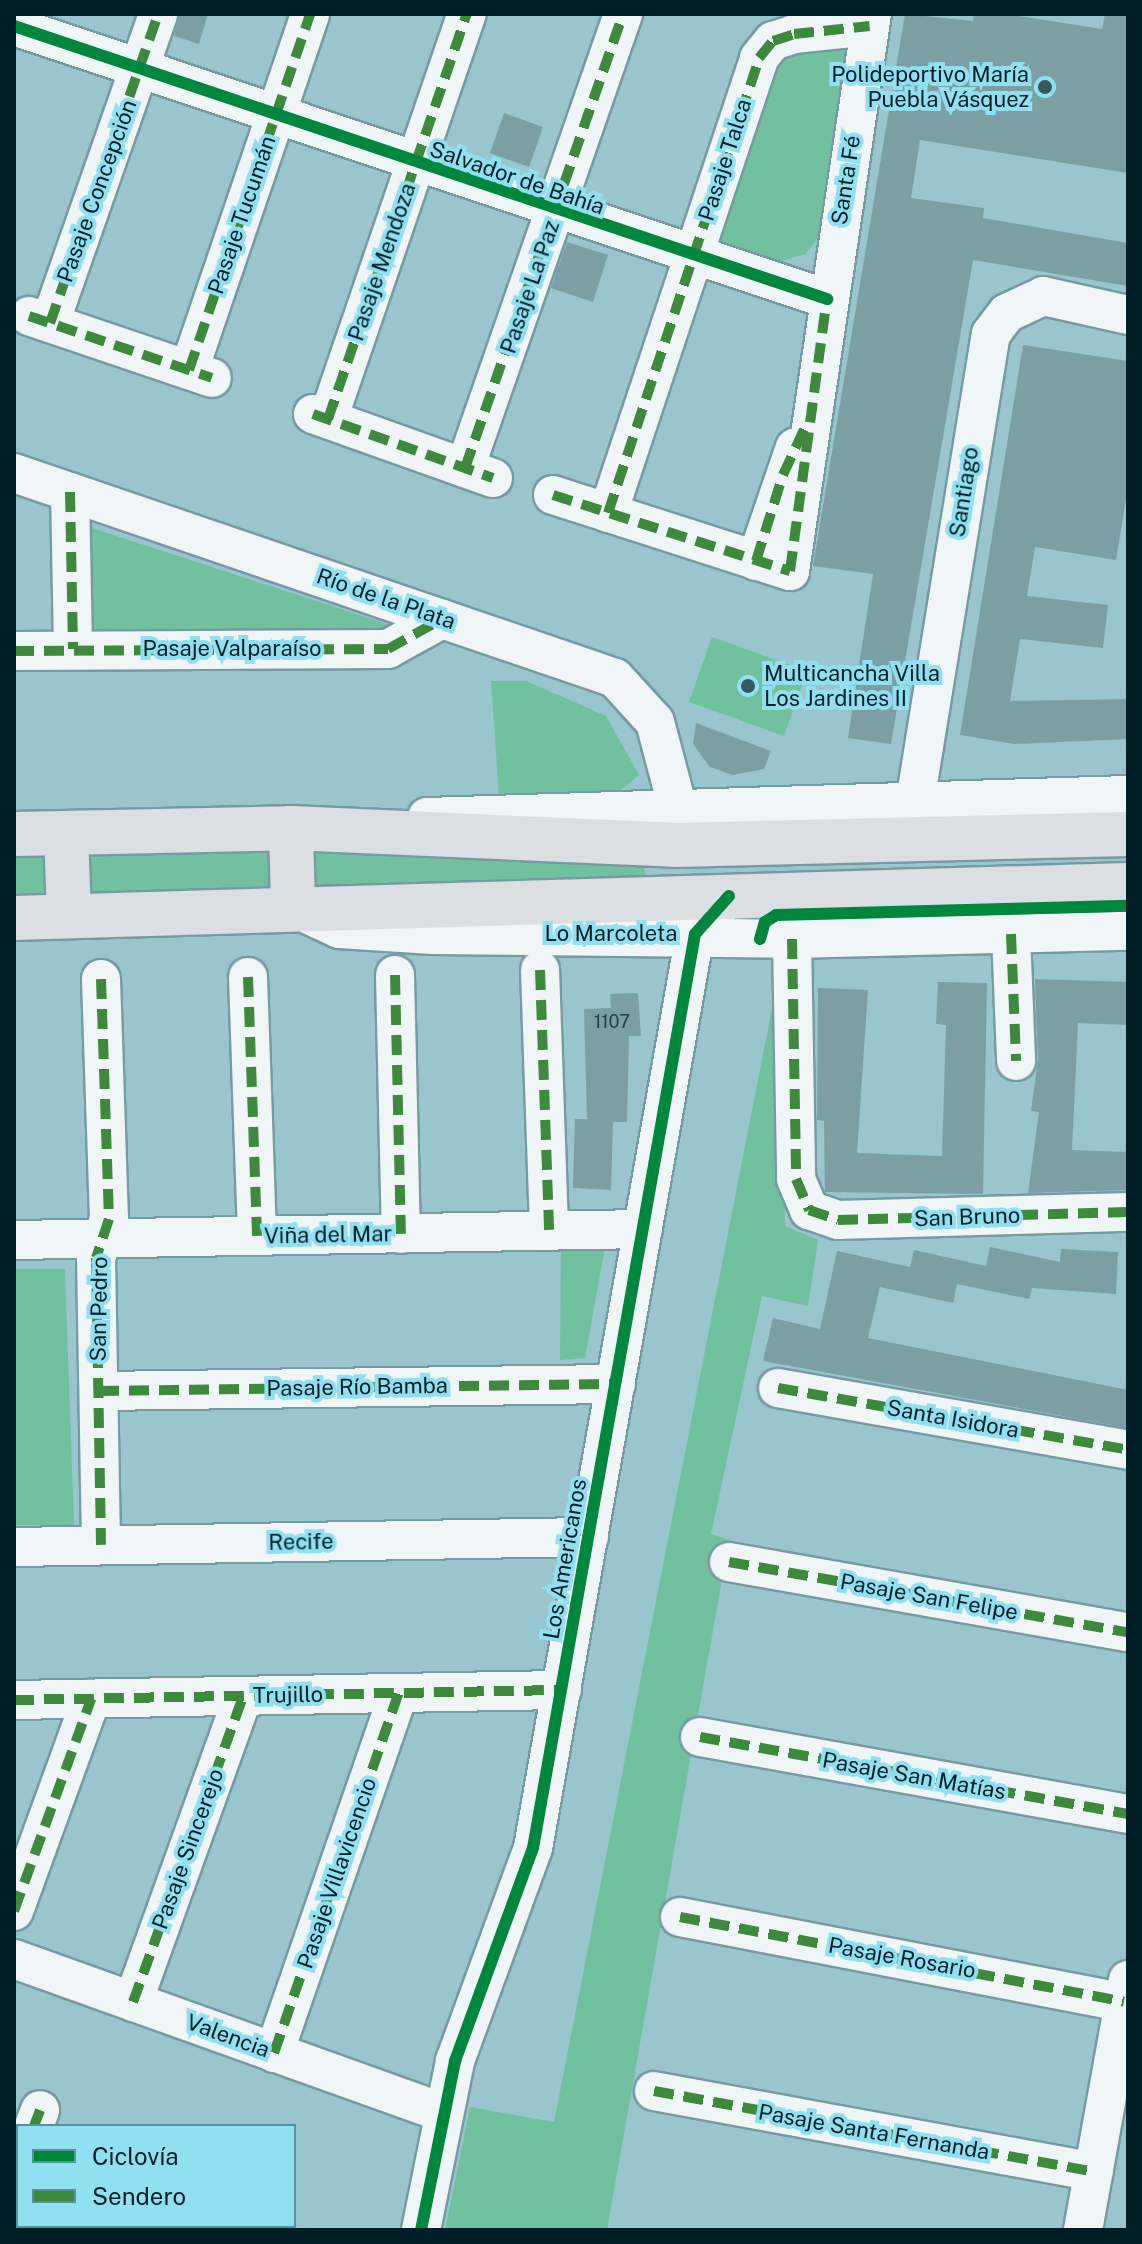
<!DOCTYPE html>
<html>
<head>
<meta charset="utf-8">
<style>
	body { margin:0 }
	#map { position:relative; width:1142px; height:2244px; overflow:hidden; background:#99c5cf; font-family:"Public Sans",sans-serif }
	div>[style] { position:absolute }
	.green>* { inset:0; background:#71c0a0 }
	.building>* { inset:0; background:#7b9fa4 }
	.roads { filter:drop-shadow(2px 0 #769aa2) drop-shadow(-2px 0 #769aa2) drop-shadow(0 2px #769aa2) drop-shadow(0 -2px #769aa2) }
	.minor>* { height:38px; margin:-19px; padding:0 19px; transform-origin:19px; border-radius:19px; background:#f0f6f8 }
	.major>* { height:44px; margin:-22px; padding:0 22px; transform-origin:22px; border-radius:22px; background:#dbdee3 }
	.quiet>* { height:10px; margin-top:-5px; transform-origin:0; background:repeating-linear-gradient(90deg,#3e8a3d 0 20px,transparent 0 30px) }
	.cycleway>* { height:12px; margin:-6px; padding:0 6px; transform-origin:6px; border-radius:6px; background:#00873e }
	.dots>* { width:22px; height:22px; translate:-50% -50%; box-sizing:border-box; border:4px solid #90e0f2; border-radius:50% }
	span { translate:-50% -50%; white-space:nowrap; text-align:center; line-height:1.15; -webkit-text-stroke:8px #90e0f2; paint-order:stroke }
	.number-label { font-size:18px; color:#1f3e45 }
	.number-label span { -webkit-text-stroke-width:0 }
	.poi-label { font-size:22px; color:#001e25 }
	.right { translate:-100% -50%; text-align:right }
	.left { translate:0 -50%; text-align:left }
	.street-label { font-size:22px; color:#001e25 }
	.frame { position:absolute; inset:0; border:16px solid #001e25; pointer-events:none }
	.legend { position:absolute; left:16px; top:2124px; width:280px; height:104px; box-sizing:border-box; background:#90e0f2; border:2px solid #5692a0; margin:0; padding:10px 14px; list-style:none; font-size:24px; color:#001e25 }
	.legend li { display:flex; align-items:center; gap:16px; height:40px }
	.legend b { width:40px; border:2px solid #5692a0 }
</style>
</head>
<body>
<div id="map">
	<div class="green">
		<i style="clip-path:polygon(847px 38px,821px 233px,806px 254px,774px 263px,718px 240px,775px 48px)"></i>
		<i style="clip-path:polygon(86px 526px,396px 627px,353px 633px,93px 631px)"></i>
		<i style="clip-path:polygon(712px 637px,807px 671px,784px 736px,689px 702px)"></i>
		<i style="clip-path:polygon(491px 681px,526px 681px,606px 716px,639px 775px,615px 795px,499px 796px)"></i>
		<i style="clip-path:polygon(638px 845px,649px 888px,14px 904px,14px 855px)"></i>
		<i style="clip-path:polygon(775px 993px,782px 997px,785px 1226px,818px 1240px,808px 1306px,762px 1296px,711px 1534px,729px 1540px,607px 2230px,445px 2230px,470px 2107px,554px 2122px)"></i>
		<i style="clip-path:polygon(561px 1247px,605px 1247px,585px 1358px,560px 1360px)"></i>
		<i style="clip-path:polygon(14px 1269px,65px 1269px,74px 1526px,14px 1525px)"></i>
	</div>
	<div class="building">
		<i style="clip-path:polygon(179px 14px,208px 14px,199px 44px,174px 36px)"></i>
		<i style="clip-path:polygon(905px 14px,973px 21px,974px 14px,1007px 14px,1102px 29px,1105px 14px,1128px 14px,1128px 173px,920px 140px,911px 198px,984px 208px,983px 218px,1128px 243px,1128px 286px,973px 260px,891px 744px,848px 738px,873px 574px,813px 566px)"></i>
		<i style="clip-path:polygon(504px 113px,543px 127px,529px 167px,490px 153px)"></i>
		<i style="clip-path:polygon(567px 242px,608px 255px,593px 302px,551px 288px)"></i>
		<i style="clip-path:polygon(1023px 345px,1128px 361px,1128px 487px,1116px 560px,1035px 547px,1027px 596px,1108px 605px,1103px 648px,1020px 639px,1010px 701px,1128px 699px,1128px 739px,1015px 744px,960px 735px)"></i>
		<i style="clip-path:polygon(696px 723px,771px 751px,764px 769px,733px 775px,710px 767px,693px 744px)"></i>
		<i style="clip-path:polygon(1035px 979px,1128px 982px,1128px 1025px,1078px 1023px,1072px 1150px,1128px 1152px,1128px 1190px,1028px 1193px,1039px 1112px,1031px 1111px,1038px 1060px)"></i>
		<i style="clip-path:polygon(938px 982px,987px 983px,983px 1194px,825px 1192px,824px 1121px,817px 1120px,818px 988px,868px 990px,857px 1153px,942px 1156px,946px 1025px,936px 1024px)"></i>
		<i style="clip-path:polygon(638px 993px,641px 1036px,629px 1036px,627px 1122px,613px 1122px,611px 1190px,573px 1188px,575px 1119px,587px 1119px,584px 1009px,611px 1008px,610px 994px)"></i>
		<i style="clip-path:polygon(990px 1247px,1060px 1262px,1061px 1249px,1118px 1252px,1116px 1294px,1032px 1288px,1029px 1299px,957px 1284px,953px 1303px,880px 1287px,868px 1338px,1128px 1390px,1128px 1428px,763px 1361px,773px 1318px,820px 1329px,837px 1251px,910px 1267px,914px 1250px,986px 1266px)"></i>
	</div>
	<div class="roads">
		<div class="minor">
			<i style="left:14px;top:26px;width:858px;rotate:18.56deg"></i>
			<i style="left:29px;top:316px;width:193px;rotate:18.7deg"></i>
			<i style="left:50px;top:323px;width:327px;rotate:-70.7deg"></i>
			<i style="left:189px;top:370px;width:376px;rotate:-71.2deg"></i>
			<i style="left:313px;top:414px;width:191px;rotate:19.6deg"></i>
			<i style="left:328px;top:419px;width:428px;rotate:-71.1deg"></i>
			<i style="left:465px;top:468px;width:481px;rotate:-70.8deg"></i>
			<i style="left:14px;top:473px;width:635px;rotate:18.83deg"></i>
			<i style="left:615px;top:678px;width:59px;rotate:47.7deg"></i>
			<i style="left:655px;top:722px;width:90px;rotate:75.2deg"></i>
			<i style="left:70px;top:492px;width:157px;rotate:88.9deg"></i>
			<i style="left:553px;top:495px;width:249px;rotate:17.8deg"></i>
			<i style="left:790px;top:571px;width:563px;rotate:-81.63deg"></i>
			<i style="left:608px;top:513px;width:479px;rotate:-71.6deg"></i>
			<i style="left:759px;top:58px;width:22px;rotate:-51deg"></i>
			<i style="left:773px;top:41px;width:22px;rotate:-18deg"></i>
			<i style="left:794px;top:34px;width:76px;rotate:-6deg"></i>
			<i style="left:756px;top:561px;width:120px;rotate:-71.1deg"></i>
			<i style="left:14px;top:651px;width:374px;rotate:-0.3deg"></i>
			<i style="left:388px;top:649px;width:62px;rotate:-29.1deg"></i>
			<i style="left:915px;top:802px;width:474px;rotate:-80.8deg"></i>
			<i style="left:991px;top:334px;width:26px;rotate:-53deg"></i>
			<i style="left:1007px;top:313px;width:40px;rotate:-25deg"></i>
			<i style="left:1043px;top:296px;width:87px;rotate:12.6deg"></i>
			<i style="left:427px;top:817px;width:701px;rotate:-1.8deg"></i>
			<i style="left:307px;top:914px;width:35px;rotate:25deg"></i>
			<i style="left:339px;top:929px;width:94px;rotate:3.7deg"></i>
			<i style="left:433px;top:935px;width:359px;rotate:0.6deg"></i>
			<i style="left:792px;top:939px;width:336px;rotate:-1.4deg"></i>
			<i style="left:1011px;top:934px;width:127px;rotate:87.7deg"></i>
			<i style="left:792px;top:939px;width:240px;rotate:89deg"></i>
			<i style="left:796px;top:1179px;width:34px;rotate:67deg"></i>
			<i style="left:809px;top:1210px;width:31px;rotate:19deg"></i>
			<i style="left:838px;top:1220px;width:290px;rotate:-1.6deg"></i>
			<i style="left:540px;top:970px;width:261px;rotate:88deg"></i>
			<i style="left:395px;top:975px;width:259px;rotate:88.7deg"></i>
			<i style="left:248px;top:977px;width:259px;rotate:88deg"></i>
			<i style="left:101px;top:979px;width:240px;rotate:88.1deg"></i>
			<i style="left:109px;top:1219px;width:41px;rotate:108.4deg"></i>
			<i style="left:96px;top:1258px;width:287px;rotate:89deg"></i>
			<i style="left:14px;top:1240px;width:629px;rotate:-1deg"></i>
			<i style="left:778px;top:1388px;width:355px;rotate:10deg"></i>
			<i style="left:99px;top:1391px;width:517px;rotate:-0.78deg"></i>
			<i style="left:14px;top:1547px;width:575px;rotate:-1deg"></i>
			<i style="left:729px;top:1562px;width:405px;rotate:10deg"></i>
			<i style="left:14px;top:1700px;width:548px;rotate:-1.05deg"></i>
			<i style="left:700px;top:1737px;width:435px;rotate:10.2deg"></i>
			<i style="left:14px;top:1911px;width:226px;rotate:-70deg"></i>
			<i style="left:680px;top:1917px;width:456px;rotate:10.9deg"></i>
			<i style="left:14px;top:1959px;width:455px;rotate:19.7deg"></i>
			<i style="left:133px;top:2002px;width:325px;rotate:-70.2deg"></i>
			<i style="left:274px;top:2053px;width:381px;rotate:-70.9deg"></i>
			<i style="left:654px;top:2091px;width:447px;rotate:10.4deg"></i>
			<i style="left:34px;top:2126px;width:17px;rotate:-69deg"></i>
			<i style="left:14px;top:2180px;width:12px;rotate:-70deg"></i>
			<i style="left:192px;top:2230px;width:4px;rotate:-63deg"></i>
			<i style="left:421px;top:2230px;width:172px;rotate:-78.6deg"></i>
			<i style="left:455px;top:2061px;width:227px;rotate:-69.9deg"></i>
			<i style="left:533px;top:1848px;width:928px;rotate:-79.95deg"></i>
			<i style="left:695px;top:934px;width:51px;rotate:-48.2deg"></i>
			<i style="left:1083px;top:2230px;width:254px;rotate:-79.8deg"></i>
		</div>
		<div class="major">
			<i style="left:291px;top:828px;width:77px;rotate:88.5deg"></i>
			<i style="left:66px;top:833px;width:83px;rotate:87.9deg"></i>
			<i style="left:14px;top:834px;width:277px;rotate:-1.2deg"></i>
			<i style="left:291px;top:828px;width:384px;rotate:2.5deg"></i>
			<i style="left:675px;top:845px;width:453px;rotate:-1.4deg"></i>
			<i style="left:14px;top:918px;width:1114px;rotate:-1.7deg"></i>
		</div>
	</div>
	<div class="quiet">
		<i style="left:29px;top:316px;width:193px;rotate:18.7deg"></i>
		<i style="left:50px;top:323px;width:327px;rotate:-70.7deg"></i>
		<i style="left:189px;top:370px;width:376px;rotate:-71.2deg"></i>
		<i style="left:313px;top:414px;width:191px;rotate:19.6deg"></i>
		<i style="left:328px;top:419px;width:428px;rotate:-71.1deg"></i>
		<i style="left:465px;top:468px;width:481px;rotate:-70.8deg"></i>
		<i style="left:70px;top:492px;width:157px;rotate:88.9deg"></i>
		<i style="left:553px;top:495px;width:249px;rotate:17.8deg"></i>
		<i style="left:790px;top:571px;width:275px;rotate:-82.3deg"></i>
		<i style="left:608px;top:513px;width:479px;rotate:-71.6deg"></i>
		<i style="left:759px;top:58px;width:22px;rotate:-51deg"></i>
		<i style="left:773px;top:41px;width:22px;rotate:-18deg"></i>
		<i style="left:794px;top:34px;width:76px;rotate:-6deg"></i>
		<i style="left:756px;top:561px;width:90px;rotate:-72.6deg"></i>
		<i style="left:783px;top:475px;width:57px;rotate:-65.2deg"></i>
		<i style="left:14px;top:651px;width:374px;rotate:-0.3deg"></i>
		<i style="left:388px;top:649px;width:62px;rotate:-29.1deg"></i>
		<i style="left:1011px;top:934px;width:127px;rotate:87.7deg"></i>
		<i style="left:792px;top:939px;width:240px;rotate:89deg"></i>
		<i style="left:796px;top:1179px;width:34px;rotate:67deg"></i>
		<i style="left:809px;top:1210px;width:31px;rotate:19deg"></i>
		<i style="left:838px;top:1220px;width:290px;rotate:-1.6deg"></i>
		<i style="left:540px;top:970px;width:261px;rotate:88deg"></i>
		<i style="left:395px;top:975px;width:259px;rotate:88.7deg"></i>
		<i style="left:248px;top:977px;width:259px;rotate:88deg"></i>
		<i style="left:101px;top:979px;width:240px;rotate:88.1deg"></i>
		<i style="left:109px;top:1219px;width:41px;rotate:108.4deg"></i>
		<i style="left:96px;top:1258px;width:287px;rotate:89deg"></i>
		<i style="left:778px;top:1388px;width:355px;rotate:10deg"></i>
		<i style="left:99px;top:1391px;width:517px;rotate:-0.78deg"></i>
		<i style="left:729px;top:1562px;width:405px;rotate:10deg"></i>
		<i style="left:14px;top:1700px;width:548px;rotate:-1.05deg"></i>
		<i style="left:700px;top:1737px;width:435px;rotate:10.2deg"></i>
		<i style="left:14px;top:1911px;width:226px;rotate:-70deg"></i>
		<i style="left:680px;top:1917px;width:452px;rotate:10.8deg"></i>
		<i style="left:133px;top:2002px;width:325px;rotate:-70.2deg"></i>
		<i style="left:274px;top:2053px;width:381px;rotate:-70.9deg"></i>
		<i style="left:654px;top:2091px;width:447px;rotate:10.4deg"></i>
		<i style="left:34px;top:2126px;width:17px;rotate:-69deg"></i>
		<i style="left:14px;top:2180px;width:12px;rotate:-70deg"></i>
		<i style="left:192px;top:2230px;width:4px;rotate:-63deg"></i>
	</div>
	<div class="cycleway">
		<i style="left:14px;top:26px;width:858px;rotate:18.56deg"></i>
		<i style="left:760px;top:939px;width:18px;rotate:-74deg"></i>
		<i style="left:765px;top:922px;width:13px;rotate:-32deg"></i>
		<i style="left:776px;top:915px;width:352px;rotate:-1.5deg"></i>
		<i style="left:421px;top:2230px;width:172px;rotate:-78.6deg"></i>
		<i style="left:455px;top:2061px;width:227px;rotate:-69.9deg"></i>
		<i style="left:533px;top:1848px;width:928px;rotate:-79.95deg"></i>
		<i style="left:695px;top:934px;width:51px;rotate:-48.2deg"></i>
	</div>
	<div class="dots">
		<i style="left:1045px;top:87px;background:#365860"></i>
		<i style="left:748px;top:686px;background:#365860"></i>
	</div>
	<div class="number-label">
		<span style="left:612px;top:1022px">1107</span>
	</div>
	<div class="poi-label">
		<span class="right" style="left:1029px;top:87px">Polideportivo María<br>Puebla Vásquez</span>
		<span class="left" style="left:764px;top:686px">Multicancha Villa<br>Los Jardines II</span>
	</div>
	<div class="street-label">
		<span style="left:725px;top:160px;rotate:-72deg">Pasaje Talca</span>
		<span style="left:517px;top:178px;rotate:19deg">Salvador de Bahía</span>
		<span style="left:846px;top:180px;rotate:-81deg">Santa Fé</span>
		<span style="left:97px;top:191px;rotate:-70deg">Pasaje Concepción</span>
		<span style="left:242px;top:215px;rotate:-71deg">Pasaje Tucumán</span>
		<span style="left:382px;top:262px;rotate:-71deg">Pasaje Mendoza</span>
		<span style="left:530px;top:287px;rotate:-71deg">Pasaje La Paz</span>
		<span style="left:964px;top:492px;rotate:-81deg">Santiago</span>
		<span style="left:386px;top:599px;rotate:19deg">Río de la Plata</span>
		<span style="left:232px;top:649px">Pasaje Valparaíso</span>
		<span style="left:611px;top:934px">Lo Marcoleta</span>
		<span style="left:967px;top:1217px;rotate:-2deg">San Bruno</span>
		<span style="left:328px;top:1235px;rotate:-1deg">Viña del Mar</span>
		<span style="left:99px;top:1309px;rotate:-89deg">San Pedro</span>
		<span style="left:357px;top:1387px;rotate:-1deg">Pasaje Río Bamba</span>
		<span style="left:953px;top:1419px;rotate:10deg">Santa Isidora</span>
		<span style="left:301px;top:1542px;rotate:-1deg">Recife</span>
		<span style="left:565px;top:1559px;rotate:-80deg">Los Americanos</span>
		<span style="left:929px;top:1597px;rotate:10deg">Pasaje San Felipe</span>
		<span style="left:288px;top:1695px;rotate:-1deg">Trujillo</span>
		<span style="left:914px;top:1776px;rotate:10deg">Pasaje San Matías</span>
		<span style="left:188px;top:1849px;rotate:-70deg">Pasaje Sincerejo</span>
		<span style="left:337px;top:1873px;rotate:-71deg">Pasaje Villavicencio</span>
		<span style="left:902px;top:1958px;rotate:10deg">Pasaje Rosario</span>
		<span style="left:228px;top:2036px;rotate:20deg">Valencia</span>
		<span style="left:874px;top:2132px;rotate:10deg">Pasaje Santa Fernanda</span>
	</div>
	<div class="frame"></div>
	<ul class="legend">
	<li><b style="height:10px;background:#00873e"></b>Ciclovía</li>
	<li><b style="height:10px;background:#3e8a3d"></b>Sendero</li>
	</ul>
</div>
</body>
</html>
